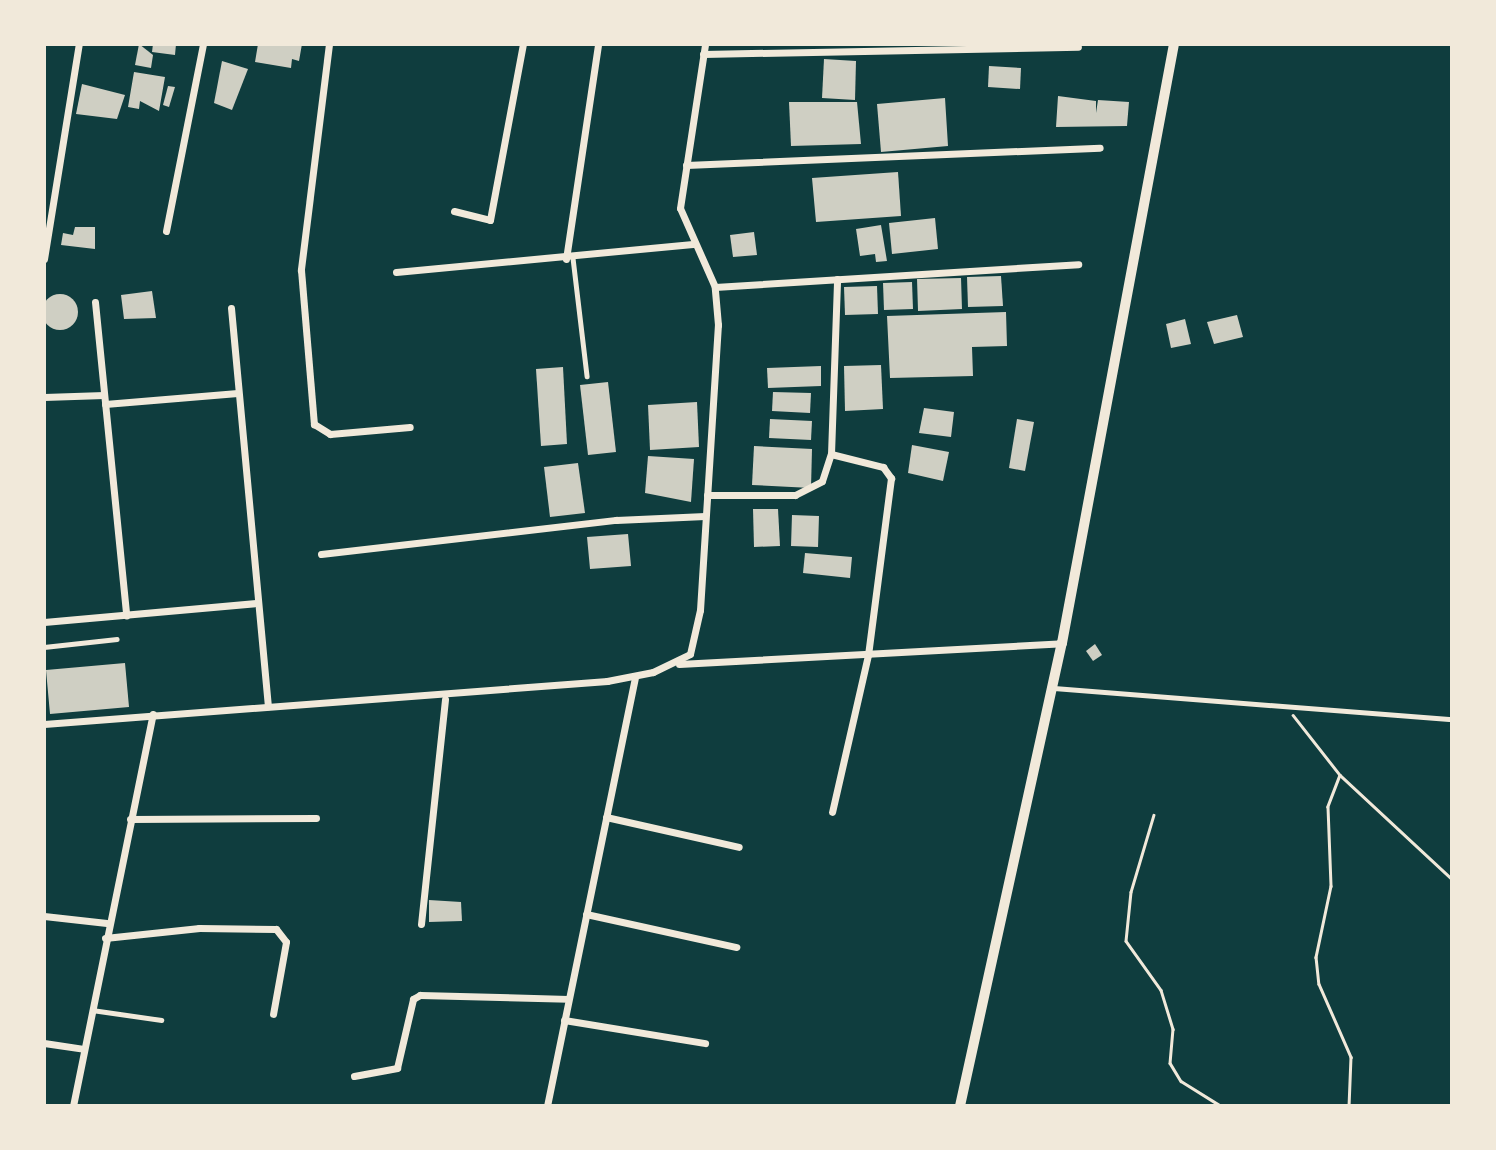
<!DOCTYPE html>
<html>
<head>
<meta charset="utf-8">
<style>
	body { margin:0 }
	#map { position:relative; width:1496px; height:1150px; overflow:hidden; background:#0f3d3e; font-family:Poppins,sans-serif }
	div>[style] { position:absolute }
	.building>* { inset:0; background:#cfcfc3 }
	.round { border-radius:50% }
	.path>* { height:2.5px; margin:-1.25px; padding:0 1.25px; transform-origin:1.25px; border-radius:1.25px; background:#f1e9da }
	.service>* { height:4.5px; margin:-2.25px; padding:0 2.25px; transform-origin:2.25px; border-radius:2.25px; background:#f1e9da }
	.minor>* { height:7px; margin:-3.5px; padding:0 3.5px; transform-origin:3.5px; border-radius:3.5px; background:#f1e9da }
	.tertiary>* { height:10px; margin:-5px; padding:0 5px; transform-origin:5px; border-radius:5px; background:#f1e9da }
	span { translate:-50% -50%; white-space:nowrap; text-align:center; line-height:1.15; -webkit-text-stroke:7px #f1e9da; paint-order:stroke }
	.frame { position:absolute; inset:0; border:46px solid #f1e9da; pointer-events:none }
</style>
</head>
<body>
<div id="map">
	<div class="building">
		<i style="clip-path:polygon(139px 44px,153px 55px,151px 68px,135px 65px)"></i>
		<i style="clip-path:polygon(153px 44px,176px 44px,175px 55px,152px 52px)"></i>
		<i style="clip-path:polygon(258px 44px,302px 44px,299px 61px,292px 59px,291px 68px,255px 62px)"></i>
		<i style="clip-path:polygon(824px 59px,856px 61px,855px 100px,822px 98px)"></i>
		<i style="clip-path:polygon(222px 61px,248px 69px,232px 110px,214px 103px)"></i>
		<i style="clip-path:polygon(989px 66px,1021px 68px,1020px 89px,988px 87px)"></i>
		<i style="clip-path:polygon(134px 72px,165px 77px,159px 111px,140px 101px,139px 109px,128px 107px)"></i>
		<i style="clip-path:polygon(82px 84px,125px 95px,117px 119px,76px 114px)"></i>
		<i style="clip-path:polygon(168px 86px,175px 87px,169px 107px,163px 105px)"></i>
		<i style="clip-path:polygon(1058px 96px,1096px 101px,1096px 113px,1098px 100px,1129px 102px,1127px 126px,1056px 127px)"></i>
		<i style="clip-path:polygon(945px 98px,948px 146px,881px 152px,877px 104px)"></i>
		<i style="clip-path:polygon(789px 102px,857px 102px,861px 144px,791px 146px)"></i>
		<i style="clip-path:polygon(898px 172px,901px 216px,816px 222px,812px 178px)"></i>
		<i style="clip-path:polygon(935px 218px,938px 249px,892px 254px,889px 223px)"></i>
		<i style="clip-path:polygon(881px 225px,887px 261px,876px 262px,875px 254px,860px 256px,856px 229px)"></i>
		<i style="clip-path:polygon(75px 227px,95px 227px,95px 249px,61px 245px,63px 233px,73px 235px)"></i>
		<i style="clip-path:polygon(754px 232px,757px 255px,733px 257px,730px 235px)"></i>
		<i style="clip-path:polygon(1001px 276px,1003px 306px,968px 307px,967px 277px)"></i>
		<i style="clip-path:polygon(961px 278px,962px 309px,918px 311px,917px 279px)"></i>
		<i style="clip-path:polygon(912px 282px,913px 309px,884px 310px,883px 283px)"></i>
		<i style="clip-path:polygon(877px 286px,878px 314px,845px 315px,844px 287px)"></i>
		<i style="clip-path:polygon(152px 291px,156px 318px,124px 319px,121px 295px)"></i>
		<i class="round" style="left:42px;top:294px;width:36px;height:36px"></i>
		<i style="clip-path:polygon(1006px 312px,1007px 346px,972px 347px,973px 376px,890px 378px,887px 316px)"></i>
		<i style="clip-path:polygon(1237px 315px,1243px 337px,1214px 344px,1207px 322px)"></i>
		<i style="clip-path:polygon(1185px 319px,1191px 344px,1171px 348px,1166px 324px)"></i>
		<i style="clip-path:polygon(881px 365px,883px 409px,845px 411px,844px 366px)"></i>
		<i style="clip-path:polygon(821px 366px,821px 386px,768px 388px,767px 368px)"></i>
		<i style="clip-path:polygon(563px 367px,567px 444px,541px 446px,536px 369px)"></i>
		<i style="clip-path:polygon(608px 382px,616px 452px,588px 455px,580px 385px)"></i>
		<i style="clip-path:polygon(773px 392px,811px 393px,810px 413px,772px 411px)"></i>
		<i style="clip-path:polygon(697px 402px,699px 447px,650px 450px,648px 405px)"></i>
		<i style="clip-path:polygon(924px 408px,954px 412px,951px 437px,919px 433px)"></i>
		<i style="clip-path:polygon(770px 419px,812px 421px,811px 440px,769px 438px)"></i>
		<i style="clip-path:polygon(1017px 419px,1034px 422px,1025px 471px,1009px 468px)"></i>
		<i style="clip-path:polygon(912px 445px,949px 452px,943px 481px,908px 473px)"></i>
		<i style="clip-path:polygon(754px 446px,812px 449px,811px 488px,752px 485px)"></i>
		<i style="clip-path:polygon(648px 456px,694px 459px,691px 502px,645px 493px)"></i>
		<i style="clip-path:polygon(578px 463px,585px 513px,550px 517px,544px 467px)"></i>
		<i style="clip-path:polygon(753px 509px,778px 509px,780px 546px,754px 547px)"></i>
		<i style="clip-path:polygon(792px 515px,819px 516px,818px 547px,791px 546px)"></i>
		<i style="clip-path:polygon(628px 534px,631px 566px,590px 569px,587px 537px)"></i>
		<i style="clip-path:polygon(805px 553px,852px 557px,850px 578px,803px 573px)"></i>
		<i style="clip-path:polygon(1095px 644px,1102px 655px,1093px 661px,1086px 651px)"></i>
		<i style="clip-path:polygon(125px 663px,129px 707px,50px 714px,46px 670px)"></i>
		<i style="clip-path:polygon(429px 900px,461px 902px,462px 921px,429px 922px)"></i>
	</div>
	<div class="path">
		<i style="left:1293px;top:715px;width:76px;rotate:51.9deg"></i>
		<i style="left:1340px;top:775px;width:34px;rotate:111deg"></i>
		<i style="left:1328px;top:807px;width:79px;rotate:87.8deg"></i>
		<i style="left:1331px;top:886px;width:73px;rotate:101.9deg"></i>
		<i style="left:1316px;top:957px;width:27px;rotate:84deg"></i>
		<i style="left:1319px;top:984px;width:80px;rotate:66.3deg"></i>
		<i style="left:1351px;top:1057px;width:49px;rotate:92.3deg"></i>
		<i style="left:1340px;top:775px;width:153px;rotate:42.9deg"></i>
		<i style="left:1154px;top:815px;width:80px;rotate:106.6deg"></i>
		<i style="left:1131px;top:892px;width:49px;rotate:95.8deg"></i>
		<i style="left:1126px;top:941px;width:60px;rotate:54.5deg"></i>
		<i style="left:1161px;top:990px;width:41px;rotate:72.9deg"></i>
		<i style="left:1173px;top:1029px;width:34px;rotate:95deg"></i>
		<i style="left:1170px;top:1063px;width:21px;rotate:59deg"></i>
		<i style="left:1181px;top:1081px;width:47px;rotate:32deg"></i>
	</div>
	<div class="service">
		<i style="left:573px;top:258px;width:119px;rotate:83.2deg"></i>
		<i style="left:44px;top:647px;width:73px;rotate:-6.3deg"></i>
		<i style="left:1054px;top:688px;width:399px;rotate:4.5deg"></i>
		<i style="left:92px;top:1010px;width:70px;rotate:8.2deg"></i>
	</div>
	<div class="minor">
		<i style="left:329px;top:44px;width:228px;rotate:97.1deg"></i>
		<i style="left:301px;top:270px;width:155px;rotate:85.2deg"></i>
		<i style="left:314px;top:424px;width:19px;rotate:32deg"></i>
		<i style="left:330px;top:434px;width:80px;rotate:-5deg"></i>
		<i style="left:703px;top:54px;width:375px;rotate:-1.1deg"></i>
		<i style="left:686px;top:165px;width:414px;rotate:-2.4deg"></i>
		<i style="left:454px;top:211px;width:37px;rotate:14deg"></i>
		<i style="left:490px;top:220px;width:179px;rotate:-79.4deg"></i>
		<i style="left:166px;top:231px;width:191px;rotate:-78.8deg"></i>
		<i style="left:44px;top:259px;width:218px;rotate:-80.8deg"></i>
		<i style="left:566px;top:259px;width:217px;rotate:-81.5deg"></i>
		<i style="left:396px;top:272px;width:298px;rotate:-5.4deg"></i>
		<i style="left:715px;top:287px;width:364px;rotate:-3.6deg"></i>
		<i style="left:95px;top:302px;width:315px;rotate:84.3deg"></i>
		<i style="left:231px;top:308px;width:400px;rotate:84.7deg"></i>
		<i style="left:44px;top:397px;width:60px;rotate:-1.9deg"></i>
		<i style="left:105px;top:404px;width:133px;rotate:-4.7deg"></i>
		<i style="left:831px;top:454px;width:54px;rotate:14deg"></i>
		<i style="left:883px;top:467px;width:14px;rotate:54deg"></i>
		<i style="left:891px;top:478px;width:178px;rotate:97.4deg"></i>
		<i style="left:868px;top:655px;width:161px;rotate:102.9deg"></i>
		<i style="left:707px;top:495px;width:88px"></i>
		<i style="left:795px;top:495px;width:30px;rotate:-27deg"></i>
		<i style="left:822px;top:481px;width:28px;rotate:-72deg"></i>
		<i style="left:831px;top:454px;width:175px;rotate:-88deg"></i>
		<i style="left:321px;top:554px;width:297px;rotate:-6.6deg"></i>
		<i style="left:616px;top:520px;width:89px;rotate:-2.6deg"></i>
		<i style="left:44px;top:622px;width:213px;rotate:-5.1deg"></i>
		<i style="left:679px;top:664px;width:384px;rotate:-3.1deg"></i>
		<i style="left:44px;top:724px;width:565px;rotate:-4.37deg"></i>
		<i style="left:607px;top:681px;width:47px;rotate:-11.1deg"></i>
		<i style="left:653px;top:672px;width:41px;rotate:-25.9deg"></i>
		<i style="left:690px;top:654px;width:45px;rotate:-77.2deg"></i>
		<i style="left:700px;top:610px;width:286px;rotate:-86.4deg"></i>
		<i style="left:718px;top:325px;width:38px;rotate:-95deg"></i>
		<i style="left:715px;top:287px;width:86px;rotate:-113.9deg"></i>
		<i style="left:680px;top:208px;width:166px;rotate:-81.3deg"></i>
		<i style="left:606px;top:817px;width:136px;rotate:12.7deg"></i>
		<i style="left:130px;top:819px;width:186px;rotate:-0.3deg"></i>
		<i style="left:586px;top:914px;width:154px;rotate:12.4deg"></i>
		<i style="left:44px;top:916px;width:63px;rotate:6.3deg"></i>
		<i style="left:421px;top:924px;width:226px;rotate:-83.9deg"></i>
		<i style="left:105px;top:938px;width:95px;rotate:-6.1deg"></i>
		<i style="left:199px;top:928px;width:77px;rotate:0.7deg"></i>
		<i style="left:276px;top:929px;width:16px;rotate:52deg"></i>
		<i style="left:286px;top:942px;width:73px;rotate:100.2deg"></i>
		<i style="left:564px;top:1020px;width:143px;rotate:9.3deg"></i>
		<i style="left:44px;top:1043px;width:40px;rotate:8.5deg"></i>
		<i style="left:354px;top:1076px;width:44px;rotate:-10.5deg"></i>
		<i style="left:397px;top:1068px;width:71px;rotate:-76.9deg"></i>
		<i style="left:413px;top:999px;width:8px;rotate:-30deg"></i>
		<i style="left:420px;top:995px;width:148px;rotate:1.5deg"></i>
		<i style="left:73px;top:1106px;width:400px;rotate:-78.5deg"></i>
		<i style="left:547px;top:1106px;width:437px;rotate:-78.4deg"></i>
	</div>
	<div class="tertiary">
		<i style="left:960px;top:1106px;width:474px;rotate:-77.6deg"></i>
		<i style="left:1062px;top:643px;width:609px;rotate:-79.41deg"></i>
	</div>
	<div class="frame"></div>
</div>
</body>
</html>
